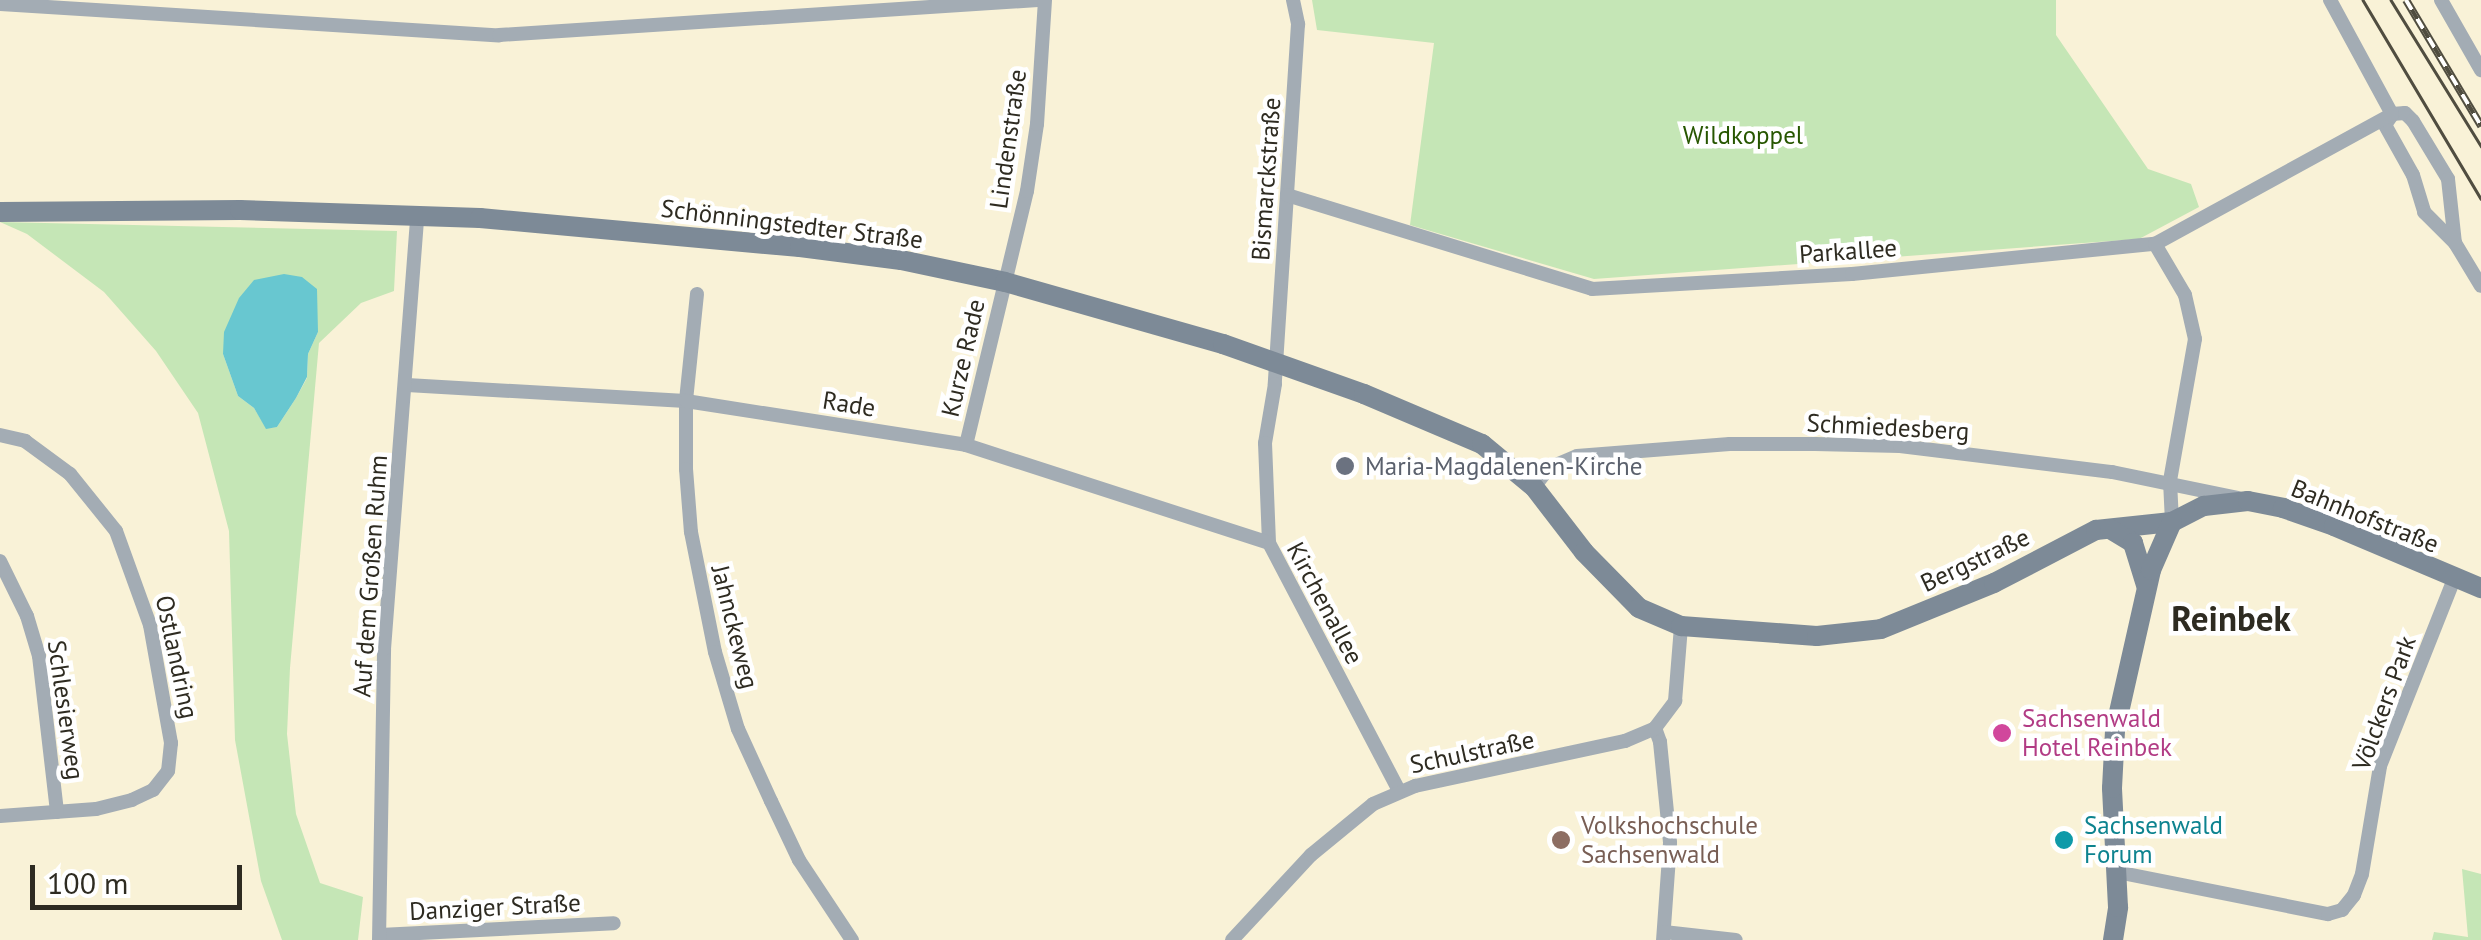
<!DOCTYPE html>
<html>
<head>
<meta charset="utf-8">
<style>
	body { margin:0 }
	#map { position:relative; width:2481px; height:940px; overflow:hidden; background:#f9f2d7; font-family:"PT Sans",sans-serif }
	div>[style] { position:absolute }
	.green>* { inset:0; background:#c5e6b6 }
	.water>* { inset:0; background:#68c7d0 }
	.street>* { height:14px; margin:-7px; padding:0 7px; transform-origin:7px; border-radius:7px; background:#a3acb4 }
	.secondary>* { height:20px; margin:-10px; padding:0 10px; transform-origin:10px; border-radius:10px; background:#7d8a97 }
	.tram>* { height:2.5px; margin:-1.25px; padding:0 1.25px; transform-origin:1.25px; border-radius:1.25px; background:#504d40 }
	.rail>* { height:8px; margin-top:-4px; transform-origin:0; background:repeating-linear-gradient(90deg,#fff 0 11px,#504d40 0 22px); box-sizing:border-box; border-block:2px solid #504d40 }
	.dots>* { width:28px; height:28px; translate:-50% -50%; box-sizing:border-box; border:5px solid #fff; border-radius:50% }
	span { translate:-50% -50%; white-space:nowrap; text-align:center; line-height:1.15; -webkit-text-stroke:9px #fff; paint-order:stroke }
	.park-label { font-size:25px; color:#275600 }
	.street-label { font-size:25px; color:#2e2b21 }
	.worship-label { font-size:25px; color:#5b616d }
	.left { translate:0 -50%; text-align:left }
	.hotel-label { font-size:25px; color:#b23c85 }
	.education-label { font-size:25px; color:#785e54 }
	.culture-label { font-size:25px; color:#0d838f }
	.district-label { font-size:35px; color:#2e2b21; font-weight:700 }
	.scale { position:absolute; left:30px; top:865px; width:212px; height:45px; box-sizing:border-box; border:5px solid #2e2b21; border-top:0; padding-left:12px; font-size:30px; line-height:35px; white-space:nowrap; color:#2e2b21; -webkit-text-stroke:8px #fff; paint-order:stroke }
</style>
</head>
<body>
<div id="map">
	<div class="green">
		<i style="clip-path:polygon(1312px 0,2056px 0,2056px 35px,2148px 169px,2191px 184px,2199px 207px,2139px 239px,1594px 279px,1410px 225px,1434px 43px,1317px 30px)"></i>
		<i style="clip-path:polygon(evenodd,0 222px,397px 231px,394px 291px,361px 303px,319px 343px,290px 668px,287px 734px,296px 814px,320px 883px,363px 897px,358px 940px,282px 940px,261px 881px,235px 740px,229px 531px,198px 413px,156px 351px,104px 292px,27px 234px,0 222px,318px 332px,308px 354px,307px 378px,296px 398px,277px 427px,266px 428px,254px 408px,238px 396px,223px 354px,318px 332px)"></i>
		<i style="clip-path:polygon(2462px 869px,2481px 874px,2481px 940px,2432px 940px,2434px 932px,2468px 937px)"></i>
	</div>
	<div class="water">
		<i style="clip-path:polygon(284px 274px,302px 277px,317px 289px,318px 332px,308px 354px,307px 377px,296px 398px,277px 427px,266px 429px,254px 408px,238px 396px,223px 354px,224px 332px,239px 298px,254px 280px)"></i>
	</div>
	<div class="street">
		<i style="left:1293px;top:0;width:25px;rotate:78deg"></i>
		<i style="left:1298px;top:24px;width:361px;rotate:93.7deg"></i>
		<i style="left:1275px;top:384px;width:60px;rotate:99.6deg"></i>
		<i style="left:1265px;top:443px;width:100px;rotate:87.7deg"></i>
		<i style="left:1269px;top:543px;width:280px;rotate:62.3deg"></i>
		<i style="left:2330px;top:0;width:130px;rotate:61.5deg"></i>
		<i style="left:2441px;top:0;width:81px;rotate:60.3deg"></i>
		<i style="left:0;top:4px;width:500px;rotate:3.6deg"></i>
		<i style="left:499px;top:35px;width:540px;rotate:-3.72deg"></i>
		<i style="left:2392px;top:114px;width:13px;rotate:-4deg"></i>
		<i style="left:2405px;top:113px;width:11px;rotate:45deg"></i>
		<i style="left:2413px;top:121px;width:68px;rotate:58.9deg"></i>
		<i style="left:2448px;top:179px;width:64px;rotate:83.8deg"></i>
		<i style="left:2455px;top:243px;width:50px;rotate:58.8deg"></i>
		<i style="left:2392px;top:115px;width:12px;rotate:125deg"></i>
		<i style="left:2385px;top:125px;width:57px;rotate:60.8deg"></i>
		<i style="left:2413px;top:175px;width:39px;rotate:73deg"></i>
		<i style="left:2424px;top:212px;width:44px;rotate:45deg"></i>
		<i style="left:1287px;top:195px;width:319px;rotate:17.1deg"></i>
		<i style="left:1592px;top:289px;width:260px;rotate:-3.3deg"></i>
		<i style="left:1852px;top:274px;width:304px;rotate:-5.7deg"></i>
		<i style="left:2155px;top:244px;width:270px;rotate:-28.7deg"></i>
		<i style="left:2155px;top:244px;width:59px;rotate:59.5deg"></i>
		<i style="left:2185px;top:295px;width:45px;rotate:77.2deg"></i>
		<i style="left:2195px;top:339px;width:144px;rotate:100deg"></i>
		<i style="left:2170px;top:481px;width:41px;rotate:87.2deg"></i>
		<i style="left:697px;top:294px;width:108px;rotate:95.9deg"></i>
		<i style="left:686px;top:401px;width:68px;rotate:90deg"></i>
		<i style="left:686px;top:469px;width:63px;rotate:85.5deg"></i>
		<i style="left:691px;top:532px;width:122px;rotate:78.7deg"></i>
		<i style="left:715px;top:652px;width:80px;rotate:73.4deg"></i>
		<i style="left:738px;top:729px;width:79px;rotate:65.4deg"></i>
		<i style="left:771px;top:801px;width:65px;rotate:64.6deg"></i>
		<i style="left:799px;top:860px;width:96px;rotate:56.5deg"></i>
		<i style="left:407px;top:385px;width:279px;rotate:3.3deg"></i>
		<i style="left:686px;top:401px;width:283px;rotate:8.9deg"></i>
		<i style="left:966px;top:445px;width:318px;rotate:17.9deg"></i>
		<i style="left:0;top:435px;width:26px;rotate:13deg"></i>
		<i style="left:25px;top:441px;width:56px;rotate:36.3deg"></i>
		<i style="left:70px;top:474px;width:73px;rotate:51.1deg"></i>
		<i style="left:116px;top:531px;width:100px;rotate:70.1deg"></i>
		<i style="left:150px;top:625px;width:120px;rotate:79.9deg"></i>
		<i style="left:171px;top:743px;width:28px;rotate:96deg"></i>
		<i style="left:168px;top:771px;width:24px;rotate:128deg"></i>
		<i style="left:153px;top:790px;width:23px;rotate:155deg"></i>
		<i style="left:132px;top:800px;width:37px;rotate:166deg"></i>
		<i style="left:96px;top:809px;width:96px;rotate:175.8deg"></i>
		<i style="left:966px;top:445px;width:261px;rotate:-76.5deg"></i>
		<i style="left:1027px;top:191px;width:68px;rotate:-81.5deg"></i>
		<i style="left:1037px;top:124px;width:124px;rotate:-86.3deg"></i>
		<i style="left:1534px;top:487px;width:24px;rotate:-52deg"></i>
		<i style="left:1549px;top:468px;width:30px;rotate:-23deg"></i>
		<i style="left:1577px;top:456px;width:153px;rotate:-4.5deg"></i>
		<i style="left:1730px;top:444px;width:85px"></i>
		<i style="left:1815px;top:444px;width:85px;rotate:1.3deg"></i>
		<i style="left:1900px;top:446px;width:214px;rotate:7deg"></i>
		<i style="left:2112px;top:472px;width:128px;rotate:11.7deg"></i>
		<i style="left:0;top:561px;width:61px;rotate:63.9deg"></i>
		<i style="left:27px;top:616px;width:42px;rotate:73.3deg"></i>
		<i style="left:39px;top:656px;width:157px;rotate:83.4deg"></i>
		<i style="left:1655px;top:728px;width:15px;rotate:70deg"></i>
		<i style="left:1660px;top:742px;width:101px;rotate:84.3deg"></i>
		<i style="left:1670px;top:843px;width:97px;rotate:94.1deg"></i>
		<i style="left:2117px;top:872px;width:215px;rotate:11.3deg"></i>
		<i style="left:2328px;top:914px;width:15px;rotate:-16deg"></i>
		<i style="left:2342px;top:910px;width:19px;rotate:-51deg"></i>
		<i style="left:2354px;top:895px;width:22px;rotate:-69deg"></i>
		<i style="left:2362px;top:874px;width:109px;rotate:-80.5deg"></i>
		<i style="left:2380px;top:766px;width:201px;rotate:-68.4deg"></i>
		<i style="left:1664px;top:932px;width:72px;rotate:6.3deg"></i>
		<i style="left:380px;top:935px;width:234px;rotate:-2.9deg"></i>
		<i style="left:379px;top:940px;width:291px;rotate:-89deg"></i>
		<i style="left:384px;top:649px;width:434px;rotate:-85.6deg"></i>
		<i style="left:1232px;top:940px;width:116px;rotate:-47.1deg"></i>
		<i style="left:1311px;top:855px;width:80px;rotate:-39.4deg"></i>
		<i style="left:1373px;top:804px;width:46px;rotate:-23.2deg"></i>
		<i style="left:1415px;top:786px;width:215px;rotate:-12.1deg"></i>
		<i style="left:1625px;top:741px;width:33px;rotate:-23deg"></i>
		<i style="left:1655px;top:728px;width:34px;rotate:-53deg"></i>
		<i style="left:1675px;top:701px;width:75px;rotate:-85.4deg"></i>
	</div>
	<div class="secondary">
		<i style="left:0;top:212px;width:240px;rotate:-0.5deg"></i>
		<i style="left:240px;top:210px;width:240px;rotate:1.9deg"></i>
		<i style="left:480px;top:218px;width:321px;rotate:5.2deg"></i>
		<i style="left:800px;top:247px;width:102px;rotate:7.3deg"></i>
		<i style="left:901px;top:260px;width:106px;rotate:11.9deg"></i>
		<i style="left:1005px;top:282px;width:227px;rotate:15.9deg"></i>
		<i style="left:1223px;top:344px;width:150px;rotate:19.5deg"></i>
		<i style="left:1364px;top:394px;width:128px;rotate:23deg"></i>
		<i style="left:1482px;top:444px;width:67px;rotate:39.6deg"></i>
		<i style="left:1534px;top:487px;width:82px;rotate:52.4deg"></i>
		<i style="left:1584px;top:552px;width:78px;rotate:45.5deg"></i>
		<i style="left:1639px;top:608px;width:46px;rotate:23.2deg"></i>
		<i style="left:1681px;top:626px;width:136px;rotate:4.2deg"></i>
		<i style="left:1817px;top:636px;width:64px;rotate:-6.2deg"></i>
		<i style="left:1881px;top:629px;width:122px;rotate:-22.2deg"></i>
		<i style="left:1994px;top:583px;width:115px;rotate:-27.5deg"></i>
		<i style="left:2096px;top:530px;width:76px;rotate:-6deg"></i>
		<i style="left:2172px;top:522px;width:36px;rotate:-27deg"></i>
		<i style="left:2204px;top:506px;width:44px;rotate:-6.5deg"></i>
		<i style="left:2248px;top:501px;width:36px;rotate:11deg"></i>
		<i style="left:2283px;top:508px;width:54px;rotate:19.4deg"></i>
		<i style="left:2334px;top:526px;width:160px;rotate:22.9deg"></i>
		<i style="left:2110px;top:529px;width:27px;rotate:31deg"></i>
		<i style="left:2133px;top:543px;width:44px;rotate:72.8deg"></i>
		<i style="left:2113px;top:940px;width:33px;rotate:-81deg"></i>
		<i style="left:2118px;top:907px;width:119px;rotate:-92.9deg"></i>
		<i style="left:2112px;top:788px;width:58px;rotate:-87deg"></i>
		<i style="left:2115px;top:730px;width:164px;rotate:-77.3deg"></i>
		<i style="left:2151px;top:570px;width:52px;rotate:-66.4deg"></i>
	</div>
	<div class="tram">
		<i style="left:2363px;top:0;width:231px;rotate:59.3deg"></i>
		<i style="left:2391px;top:0;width:172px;rotate:58.3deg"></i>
	</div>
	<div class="rail">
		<i style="left:2406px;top:0;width:147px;rotate:59.2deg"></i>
	</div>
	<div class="dots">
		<i style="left:1345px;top:466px;background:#6b7280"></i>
		<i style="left:2002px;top:733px;background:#d1479c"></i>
		<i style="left:1561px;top:840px;background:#8d6e63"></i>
		<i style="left:2064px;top:840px;background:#0f9aa8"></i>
	</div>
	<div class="park-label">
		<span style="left:1743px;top:135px">Wildkoppel</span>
	</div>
	<div class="street-label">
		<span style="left:1008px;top:139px;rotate:-82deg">Lindenstraße</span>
		<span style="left:1266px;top:179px;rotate:-86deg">Bismarckstraße</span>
		<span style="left:792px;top:224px;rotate:7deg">Schönningstedter Straße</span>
		<span style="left:1848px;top:251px;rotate:-4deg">Parkallee</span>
		<span style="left:963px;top:358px;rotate:-77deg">Kurze Rade</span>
		<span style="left:849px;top:404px;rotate:9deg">Rade</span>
		<span style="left:1888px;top:427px;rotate:3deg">Schmiedesberg</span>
		<span style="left:2365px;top:516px;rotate:22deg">Bahnhofstraße</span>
		<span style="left:1975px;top:560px;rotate:-25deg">Bergstraße</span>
		<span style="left:370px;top:576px;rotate:-86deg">Auf dem Großen Ruhm</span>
		<span style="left:1325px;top:603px;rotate:62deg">Kirchenallee</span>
		<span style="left:735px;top:627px;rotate:76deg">Jahnckeweg</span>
		<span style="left:177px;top:657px;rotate:78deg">Ostlandring</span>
		<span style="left:2384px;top:703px;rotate:-70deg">Völckers Park</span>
		<span style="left:66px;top:710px;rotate:82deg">Schlesierweg</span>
		<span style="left:1472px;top:752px;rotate:-12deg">Schulstraße</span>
		<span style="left:495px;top:907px;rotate:-3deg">Danziger Straße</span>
	</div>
	<div class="worship-label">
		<span class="left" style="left:1365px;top:466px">Maria-Magdalenen-Kirche</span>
	</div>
	<div class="hotel-label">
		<span class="left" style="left:2022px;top:733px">Sachsenwald<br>Hotel Reinbek</span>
	</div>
	<div class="education-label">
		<span class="left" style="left:1581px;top:840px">Volkshochschule<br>Sachsenwald</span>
	</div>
	<div class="culture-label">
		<span class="left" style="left:2084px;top:840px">Sachsenwald<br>Forum</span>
	</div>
	<div class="district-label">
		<span style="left:2231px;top:618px">Reinbek</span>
	</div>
	<div class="scale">100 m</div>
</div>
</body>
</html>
